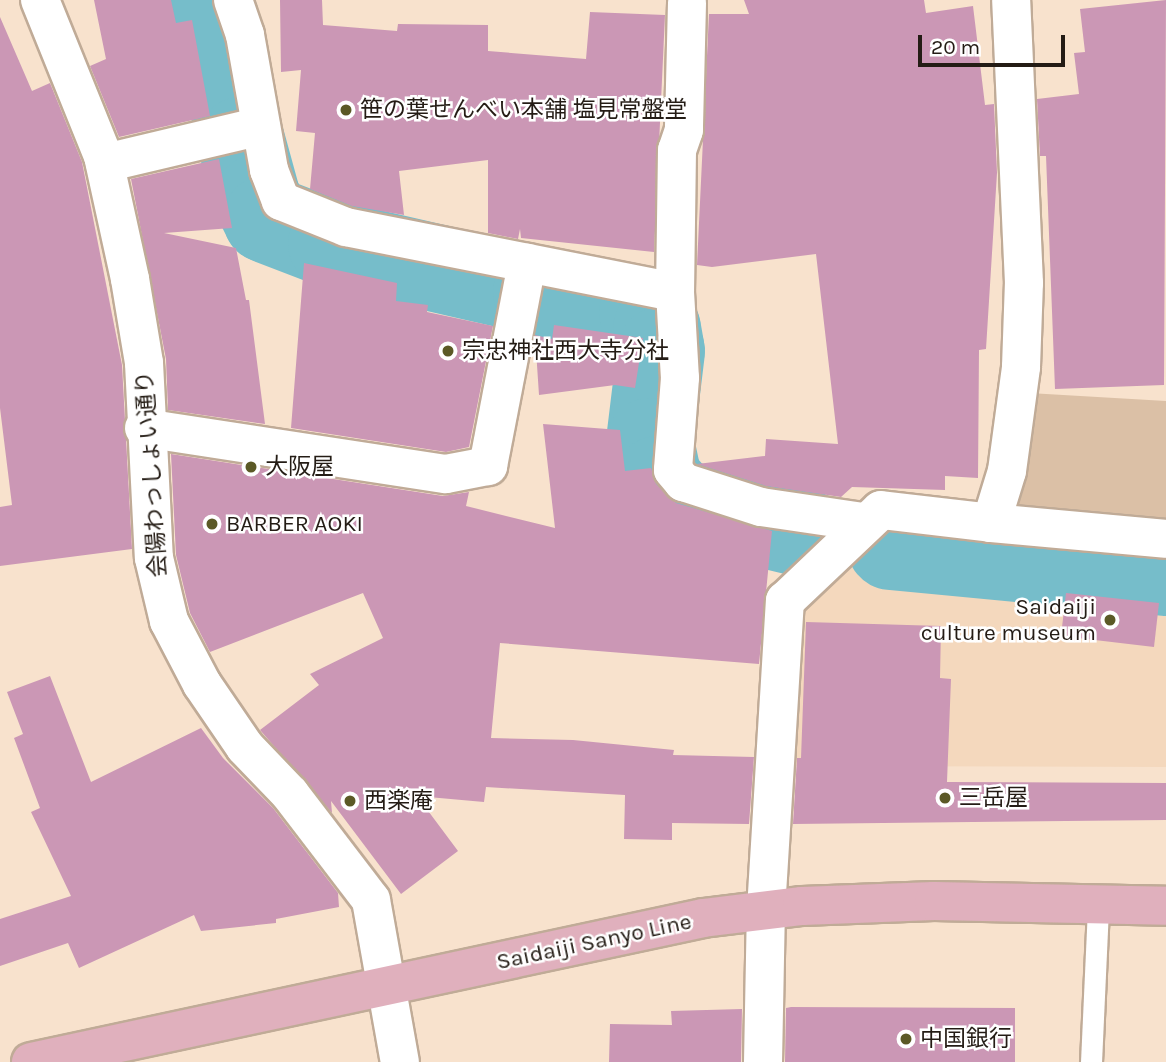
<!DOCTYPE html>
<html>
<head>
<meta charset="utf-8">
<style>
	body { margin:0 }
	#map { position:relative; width:1166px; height:1062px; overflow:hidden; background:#f8e2cd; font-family:Karla,"Noto Sans JP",sans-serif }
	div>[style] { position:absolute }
	.built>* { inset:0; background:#f4d8bd }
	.green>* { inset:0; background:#dbc0a6 }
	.river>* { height:88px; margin:-44px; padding:0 44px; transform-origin:44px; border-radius:44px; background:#76bdca }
	.building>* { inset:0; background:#cb97b5 }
	.roads { filter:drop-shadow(2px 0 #c0ab97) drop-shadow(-2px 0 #c0ab97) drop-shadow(0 2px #c0ab97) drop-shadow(0 -2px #c0ab97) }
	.lane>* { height:21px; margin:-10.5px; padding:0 10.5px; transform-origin:10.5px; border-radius:10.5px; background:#fff }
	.street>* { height:38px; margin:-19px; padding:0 19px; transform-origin:19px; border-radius:19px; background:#fff }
	.primary>* { height:38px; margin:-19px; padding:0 19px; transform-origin:19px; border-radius:19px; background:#e0b0bd }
	.dots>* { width:19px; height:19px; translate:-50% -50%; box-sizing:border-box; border:4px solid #fff; border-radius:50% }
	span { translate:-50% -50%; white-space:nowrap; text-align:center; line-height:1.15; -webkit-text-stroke:5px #fff; paint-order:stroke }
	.poi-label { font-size:23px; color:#241c15 }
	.left { translate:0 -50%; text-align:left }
	.right { translate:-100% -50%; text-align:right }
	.street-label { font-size:23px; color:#241c15 }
	.scale { position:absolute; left:918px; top:35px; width:147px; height:32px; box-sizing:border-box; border:4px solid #241c15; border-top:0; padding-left:9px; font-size:21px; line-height:24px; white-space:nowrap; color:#241c15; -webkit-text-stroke:5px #fff; paint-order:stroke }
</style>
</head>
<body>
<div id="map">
	<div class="built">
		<i style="clip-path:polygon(855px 562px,1166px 589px,1166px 767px,785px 766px,800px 605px)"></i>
	</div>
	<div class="green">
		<i style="clip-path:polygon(1029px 393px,1166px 401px,1166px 524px,1008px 509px)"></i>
	</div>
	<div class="river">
		<i style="left:205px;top:0;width:21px;rotate:61deg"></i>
		<i style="left:215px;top:18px;width:106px;rotate:78.1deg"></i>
		<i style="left:241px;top:141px;width:60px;rotate:74.6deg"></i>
		<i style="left:257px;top:199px;width:22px;rotate:63deg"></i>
		<i style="left:267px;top:219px;width:70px;rotate:21deg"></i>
		<i style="left:332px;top:244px;width:183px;rotate:13deg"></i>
		<i style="left:537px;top:292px;width:108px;rotate:11.2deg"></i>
		<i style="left:643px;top:313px;width:21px;rotate:49deg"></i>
		<i style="left:657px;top:329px;width:22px;rotate:80deg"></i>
		<i style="left:661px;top:351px;width:92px;rotate:96.9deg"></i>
		<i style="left:650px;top:442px;width:39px;rotate:78deg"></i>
		<i style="left:658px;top:480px;width:30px;rotate:49deg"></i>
		<i style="left:678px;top:503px;width:132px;rotate:13.6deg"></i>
		<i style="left:891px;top:546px;width:276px;rotate:5.4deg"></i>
	</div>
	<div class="building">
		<i style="clip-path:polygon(94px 0,171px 0,176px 23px,192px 20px,210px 116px,119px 137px,90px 66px,106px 59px)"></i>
		<i style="clip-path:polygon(280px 0,322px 0,323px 25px,397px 31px,398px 24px,488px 25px,488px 51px,586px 59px,590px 12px,665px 15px,654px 252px,521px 238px,520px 229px,518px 239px,488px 233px,488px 160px,399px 171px,404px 215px,352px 206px,310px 189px,315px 133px,296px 131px,301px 70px,281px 72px)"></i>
		<i style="clip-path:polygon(744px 0,924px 0,926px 13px,973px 6px,985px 105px,994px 104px,997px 173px,986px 349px,979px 350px,978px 478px,945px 476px,945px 490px,852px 487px,841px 497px,766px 486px,697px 464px,765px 456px,766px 439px,838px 444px,816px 254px,712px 267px,697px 265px,709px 14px,749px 14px)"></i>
		<i style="clip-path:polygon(1166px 0,1164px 385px,1055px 389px,1046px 156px,1040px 156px,1037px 99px,1079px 94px,1074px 53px,1085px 52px,1080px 9px)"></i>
		<i style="clip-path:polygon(0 17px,32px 91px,50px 83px,82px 162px,122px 365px,132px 549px,0 566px,0 507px,12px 505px,0 408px)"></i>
		<i style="clip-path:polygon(219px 159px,232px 228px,164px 233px,236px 248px,246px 300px,249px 300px,265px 424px,168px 410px,166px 359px,131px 179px)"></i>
		<i style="clip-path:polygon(304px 263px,397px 283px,396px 301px,428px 305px,427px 312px,493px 326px,469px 447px,446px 452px,291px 428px)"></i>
		<i style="clip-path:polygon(554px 325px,643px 338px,635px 388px,615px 385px,539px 395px,535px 335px,552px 339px)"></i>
		<i style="clip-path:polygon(543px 424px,620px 430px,625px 471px,651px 468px,656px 484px,676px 503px,772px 531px,759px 664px,500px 643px,491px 738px,573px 740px,674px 750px,673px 755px,754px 757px,749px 824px,672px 823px,672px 840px,624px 839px,625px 795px,486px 787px,484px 802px,417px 796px,458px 851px,401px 894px,331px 801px,332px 813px,260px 730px,319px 685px,310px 674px,383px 638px,363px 593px,210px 652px,190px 613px,176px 555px,171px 454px,443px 496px,469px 492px,466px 506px,555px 528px)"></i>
		<i style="clip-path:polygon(1066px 593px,1159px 603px,1154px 647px,1061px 636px)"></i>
		<i style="clip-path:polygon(806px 622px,941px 626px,940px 678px,951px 679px,947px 782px,1166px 783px,1166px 820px,793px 824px,797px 758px,801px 758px)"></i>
		<i style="clip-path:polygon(50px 676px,91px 782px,201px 728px,223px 758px,273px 808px,338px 893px,339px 907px,276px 919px,276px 923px,201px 931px,194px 915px,79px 968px,68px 943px,0 966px,0 919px,71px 896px,31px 812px,40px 808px,14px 738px,23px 734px,7px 692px)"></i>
		<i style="clip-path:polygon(791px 1007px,1015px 1008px,1015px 1062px,785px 1062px,786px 1008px)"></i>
		<i style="clip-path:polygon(742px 1009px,741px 1062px,609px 1062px,610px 1024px,672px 1025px,671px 1011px)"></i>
	</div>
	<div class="roads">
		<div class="lane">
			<i style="left:1091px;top:1062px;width:156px;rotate:-87.4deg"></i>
		</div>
		<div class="street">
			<i style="left:40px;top:0;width:168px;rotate:68deg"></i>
			<i style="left:103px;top:156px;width:126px;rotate:77.6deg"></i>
			<i style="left:130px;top:279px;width:85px;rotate:80.5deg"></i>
			<i style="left:144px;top:363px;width:195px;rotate:87.1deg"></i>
			<i style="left:154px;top:558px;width:65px;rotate:76.6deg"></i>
			<i style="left:169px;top:621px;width:71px;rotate:62.4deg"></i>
			<i style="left:202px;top:684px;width:76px;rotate:55.7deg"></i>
			<i style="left:245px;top:747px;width:65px;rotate:46.2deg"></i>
			<i style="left:290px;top:794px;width:133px;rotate:52.6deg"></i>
			<i style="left:371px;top:900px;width:165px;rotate:79.9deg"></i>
			<i style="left:233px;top:0;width:37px;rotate:71deg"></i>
			<i style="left:245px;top:35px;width:137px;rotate:79.9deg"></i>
			<i style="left:269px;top:170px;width:33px;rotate:69deg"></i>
			<i style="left:281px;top:201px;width:70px;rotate:21.8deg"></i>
			<i style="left:346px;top:227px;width:335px;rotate:11.2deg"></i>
			<i style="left:687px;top:3px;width:127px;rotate:91.4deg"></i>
			<i style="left:684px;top:130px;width:21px;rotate:109deg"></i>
			<i style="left:677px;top:150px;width:142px;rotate:90.8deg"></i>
			<i style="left:675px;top:292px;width:86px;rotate:86.7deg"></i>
			<i style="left:680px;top:378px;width:92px;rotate:94.4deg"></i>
			<i style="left:673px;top:470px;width:16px;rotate:50deg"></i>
			<i style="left:683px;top:482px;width:82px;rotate:17.8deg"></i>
			<i style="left:761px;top:507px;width:103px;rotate:8.4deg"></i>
			<i style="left:105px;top:163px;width:160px;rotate:-13.3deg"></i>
			<i style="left:144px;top:428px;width:305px;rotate:8.7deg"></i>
			<i style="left:446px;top:474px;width:43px;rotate:-10.8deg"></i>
			<i style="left:488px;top:466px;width:207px;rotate:-79.1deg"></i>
			<i style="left:991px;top:523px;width:176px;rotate:5.2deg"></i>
			<i style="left:763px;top:1062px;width:152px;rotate:-88.9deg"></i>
			<i style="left:766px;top:910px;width:310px;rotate:-86.5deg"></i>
			<i style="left:785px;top:601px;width:132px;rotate:-43.5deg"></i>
			<i style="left:881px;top:510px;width:111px;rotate:6.7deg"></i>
			<i style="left:991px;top:523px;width:54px;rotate:-72.9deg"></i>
			<i style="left:1007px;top:471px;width:105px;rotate:-82.3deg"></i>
			<i style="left:1021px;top:367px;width:84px;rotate:-88deg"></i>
			<i style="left:1024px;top:283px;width:283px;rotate:-92.6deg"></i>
		</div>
		<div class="primary">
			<i style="left:31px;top:1062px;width:687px;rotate:-12.09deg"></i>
			<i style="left:703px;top:918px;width:100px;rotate:-6.9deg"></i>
			<i style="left:802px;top:906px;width:132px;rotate:-2.2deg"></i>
			<i style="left:934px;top:901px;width:232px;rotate:1.2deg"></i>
		</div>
	</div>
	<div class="dots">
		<i style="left:346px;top:110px;background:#5b5926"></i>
		<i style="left:448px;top:351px;background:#5b5926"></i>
		<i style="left:251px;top:467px;background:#5b5926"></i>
		<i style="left:212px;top:524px;background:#5b5926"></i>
		<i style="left:1110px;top:620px;background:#5b5926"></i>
		<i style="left:945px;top:798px;background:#5b5926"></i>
		<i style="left:350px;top:801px;background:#5b5926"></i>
		<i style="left:906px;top:1039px;background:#5b5926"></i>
	</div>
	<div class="poi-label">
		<span class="left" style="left:360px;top:110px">笹の葉せんべい本舗 塩見常盤堂</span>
		<span class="left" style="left:462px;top:351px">宗忠神社西大寺分社</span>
		<span class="left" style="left:265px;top:467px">大阪屋</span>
		<span class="left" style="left:226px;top:524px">BARBER AOKI</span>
		<span class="right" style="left:1096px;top:620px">Saidaiji<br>culture museum</span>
		<span class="left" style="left:959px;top:798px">三岳屋</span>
		<span class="left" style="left:364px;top:801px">西楽庵</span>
		<span class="left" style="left:920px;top:1039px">中国銀行</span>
	</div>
	<div class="street-label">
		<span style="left:152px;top:474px;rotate:-94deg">会陽わっしょい通り</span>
		<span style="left:594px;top:942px;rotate:-12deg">Saidaiji Sanyo Line</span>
	</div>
	<div class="scale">20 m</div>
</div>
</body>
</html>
